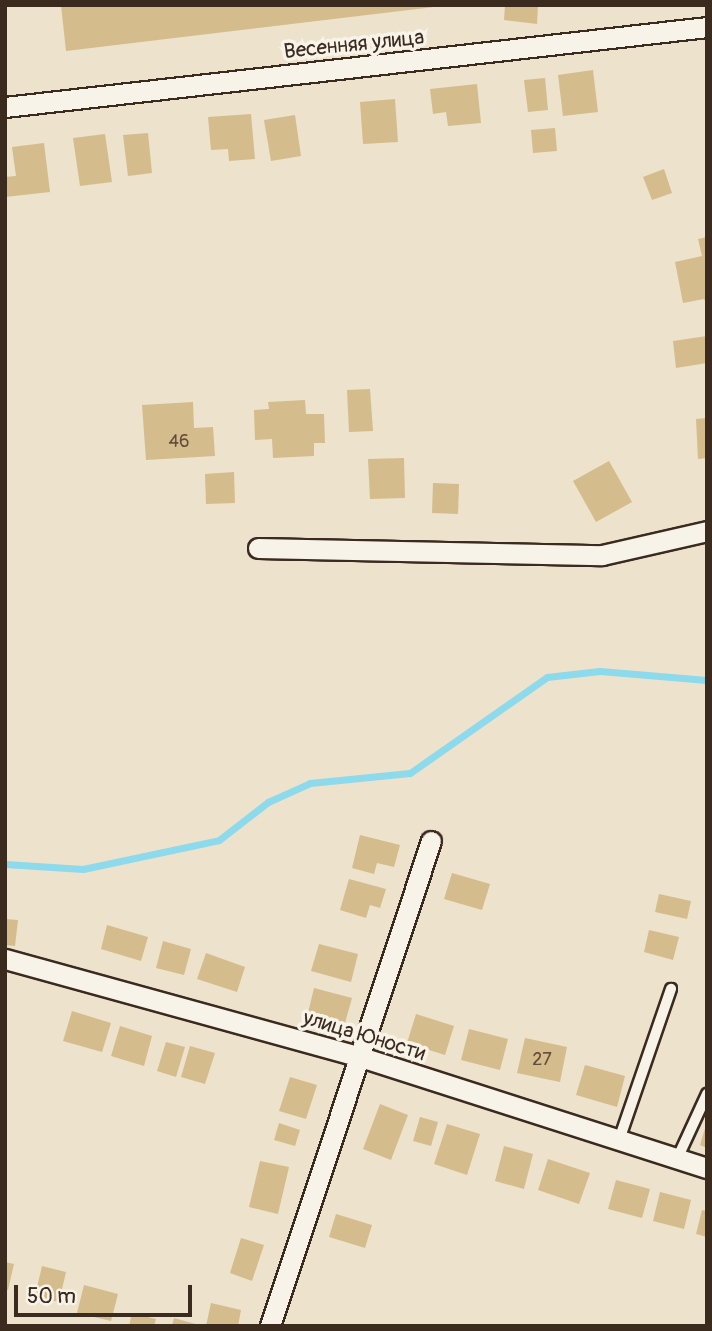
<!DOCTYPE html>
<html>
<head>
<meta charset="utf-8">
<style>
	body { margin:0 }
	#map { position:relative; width:712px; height:1331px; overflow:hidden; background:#ede2cc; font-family:Pangolin,sans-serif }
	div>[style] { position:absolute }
	.stream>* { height:7px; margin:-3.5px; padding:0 3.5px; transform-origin:3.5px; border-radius:3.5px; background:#8cdaeb }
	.building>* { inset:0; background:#d5bc8c }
	.roads { filter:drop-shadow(2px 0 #3b2a1e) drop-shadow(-2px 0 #3b2a1e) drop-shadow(0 2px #3b2a1e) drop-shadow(0 -2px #3b2a1e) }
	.service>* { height:10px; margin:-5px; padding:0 5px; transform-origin:5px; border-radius:5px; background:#f7f3e8 }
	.minor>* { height:19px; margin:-9.5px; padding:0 9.5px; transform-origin:9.5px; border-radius:9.5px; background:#f7f3e8 }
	span { translate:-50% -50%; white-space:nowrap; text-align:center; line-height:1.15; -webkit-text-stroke:7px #f7f3e8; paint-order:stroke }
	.number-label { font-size:18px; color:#624e3a }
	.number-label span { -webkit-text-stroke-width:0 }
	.street-label { font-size:21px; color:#3b2a1e }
	.frame { position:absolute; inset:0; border:7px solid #3b2a1e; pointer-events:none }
	.scale { position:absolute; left:14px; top:1285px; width:178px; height:32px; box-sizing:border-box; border:4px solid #3b2a1e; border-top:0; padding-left:9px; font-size:21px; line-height:24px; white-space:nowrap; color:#3b2a1e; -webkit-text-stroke:5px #f7f3e8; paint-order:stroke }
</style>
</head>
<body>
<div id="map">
	<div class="stream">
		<i style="left:5px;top:864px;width:78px;rotate:3.7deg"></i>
		<i style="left:83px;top:869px;width:139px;rotate:-12deg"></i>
		<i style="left:219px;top:840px;width:62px;rotate:-37.8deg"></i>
		<i style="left:268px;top:802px;width:46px;rotate:-24.3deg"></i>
		<i style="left:310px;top:783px;width:100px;rotate:-5.7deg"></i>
		<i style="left:410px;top:773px;width:167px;rotate:-35deg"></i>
		<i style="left:547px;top:677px;width:53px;rotate:-6.5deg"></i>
		<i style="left:600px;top:671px;width:107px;rotate:4.8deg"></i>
	</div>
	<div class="building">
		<i style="clip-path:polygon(61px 5px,434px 5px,434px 7px,66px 51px)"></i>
		<i style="clip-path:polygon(505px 5px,538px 5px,537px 24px,504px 20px)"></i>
		<i style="clip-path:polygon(593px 70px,598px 112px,563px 116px,558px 75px)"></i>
		<i style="clip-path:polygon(545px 78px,548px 110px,528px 112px,524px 80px)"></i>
		<i style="clip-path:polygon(477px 84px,481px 123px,448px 126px,446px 112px,433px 114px,430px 89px)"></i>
		<i style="clip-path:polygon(395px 99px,398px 142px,363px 144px,360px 102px)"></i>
		<i style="clip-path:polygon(251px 114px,255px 159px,229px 161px,228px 149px,211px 150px,208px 117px)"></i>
		<i style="clip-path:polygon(295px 115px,301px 156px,271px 161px,264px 120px)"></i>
		<i style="clip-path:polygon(555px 128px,557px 151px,533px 153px,531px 130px)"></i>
		<i style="clip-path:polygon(148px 133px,152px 173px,128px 176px,123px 135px)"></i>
		<i style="clip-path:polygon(105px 134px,112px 182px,80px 186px,73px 138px)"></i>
		<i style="clip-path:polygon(44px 143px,50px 192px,5px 197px,5px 177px,16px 176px,12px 147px)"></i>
		<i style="clip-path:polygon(664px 169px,672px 193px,652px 200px,643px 177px)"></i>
		<i style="clip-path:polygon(707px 237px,707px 304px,704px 299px,683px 303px,675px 262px,702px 256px,698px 239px)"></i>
		<i style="clip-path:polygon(707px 336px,707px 363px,676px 368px,673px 341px)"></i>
		<i style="clip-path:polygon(370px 389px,373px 431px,349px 432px,347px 390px)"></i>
		<i style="clip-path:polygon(305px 400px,306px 414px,324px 414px,325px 443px,314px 443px,314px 456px,273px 458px,272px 439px,255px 440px,254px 410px,269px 409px,268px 402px)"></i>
		<i style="clip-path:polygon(193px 402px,194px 428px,213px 427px,215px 456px,146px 460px,142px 405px)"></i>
		<i style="clip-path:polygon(707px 418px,707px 458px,698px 459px,696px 419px)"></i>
		<i style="clip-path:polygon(404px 458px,405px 498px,370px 499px,368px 459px)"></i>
		<i style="clip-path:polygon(609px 461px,632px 502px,596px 522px,573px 481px)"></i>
		<i style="clip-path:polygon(234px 472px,235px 503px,206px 504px,205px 474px)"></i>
		<i style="clip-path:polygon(433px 483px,459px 484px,458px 514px,432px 513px)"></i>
		<i style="clip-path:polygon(360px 835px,400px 845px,394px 867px,377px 863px,374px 874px,352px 868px)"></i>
		<i style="clip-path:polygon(452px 873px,490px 884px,482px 910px,444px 899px)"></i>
		<i style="clip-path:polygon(349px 879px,386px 889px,380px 908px,370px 905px,366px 918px,340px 910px)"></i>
		<i style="clip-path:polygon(659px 894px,691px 901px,687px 919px,655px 912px)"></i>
		<i style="clip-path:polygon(5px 919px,18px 920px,15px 946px,5px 945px)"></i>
		<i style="clip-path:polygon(107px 925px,148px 937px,141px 961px,101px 949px)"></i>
		<i style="clip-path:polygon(649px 930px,679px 937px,673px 960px,644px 952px)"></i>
		<i style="clip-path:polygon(163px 941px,191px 949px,184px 975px,156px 968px)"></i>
		<i style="clip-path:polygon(319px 944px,358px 954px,351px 982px,311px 971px)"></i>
		<i style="clip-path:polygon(206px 953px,245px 967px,237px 992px,197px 979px)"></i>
		<i style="clip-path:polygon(314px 988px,352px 998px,345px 1023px,308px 1013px)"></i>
		<i style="clip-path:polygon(72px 1011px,111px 1023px,102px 1052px,63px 1041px)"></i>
		<i style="clip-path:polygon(416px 1014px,454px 1026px,445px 1055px,407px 1043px)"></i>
		<i style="clip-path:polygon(120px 1026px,152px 1036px,144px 1066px,111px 1056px)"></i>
		<i style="clip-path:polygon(469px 1029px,508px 1039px,500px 1070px,461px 1060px)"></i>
		<i style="clip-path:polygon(525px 1038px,567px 1047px,560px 1082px,517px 1073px)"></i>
		<i style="clip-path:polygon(166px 1042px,185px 1047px,176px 1077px,157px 1071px)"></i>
		<i style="clip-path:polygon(190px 1046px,215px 1053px,205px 1084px,181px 1077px)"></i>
		<i style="clip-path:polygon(585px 1065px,625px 1076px,617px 1107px,576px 1095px)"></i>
		<i style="clip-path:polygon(290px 1077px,317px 1085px,306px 1119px,279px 1111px)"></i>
		<i style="clip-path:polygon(380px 1104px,408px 1115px,391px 1160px,363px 1149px)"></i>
		<i style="clip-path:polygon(420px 1117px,438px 1122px,431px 1146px,413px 1141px)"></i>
		<i style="clip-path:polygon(279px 1123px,300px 1130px,295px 1146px,274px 1140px)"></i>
		<i style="clip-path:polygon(447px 1124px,480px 1134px,467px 1175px,434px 1164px)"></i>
		<i style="clip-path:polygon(706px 1125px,707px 1125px,707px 1148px,700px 1145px)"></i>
		<i style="clip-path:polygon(504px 1146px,533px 1154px,524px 1189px,495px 1181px)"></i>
		<i style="clip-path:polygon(548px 1159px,590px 1173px,579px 1204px,538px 1190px)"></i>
		<i style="clip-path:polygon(260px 1161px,289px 1167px,278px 1214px,249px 1207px)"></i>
		<i style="clip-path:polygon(616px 1180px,650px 1189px,642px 1218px,608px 1209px)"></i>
		<i style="clip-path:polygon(660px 1192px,691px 1200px,684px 1229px,653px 1221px)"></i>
		<i style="clip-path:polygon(702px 1210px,707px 1211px,707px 1237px,696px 1234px)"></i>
		<i style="clip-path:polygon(336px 1214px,372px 1225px,365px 1248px,329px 1237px)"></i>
		<i style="clip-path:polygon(241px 1238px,264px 1245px,252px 1281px,230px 1273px)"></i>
		<i style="clip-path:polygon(5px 1262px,14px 1264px,8px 1290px,5px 1289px)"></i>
		<i style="clip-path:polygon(42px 1266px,66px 1272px,59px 1302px,35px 1296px)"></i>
		<i style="clip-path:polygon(84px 1285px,118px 1294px,111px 1321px,77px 1313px)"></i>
		<i style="clip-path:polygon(211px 1303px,241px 1310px,238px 1326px,206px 1326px)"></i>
		<i style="clip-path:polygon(132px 1313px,156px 1319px,154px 1326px,129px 1326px)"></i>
		<i style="clip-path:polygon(174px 1318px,199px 1325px,199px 1326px,172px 1326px)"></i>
	</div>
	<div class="roads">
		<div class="service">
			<i style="left:619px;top:1140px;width:160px;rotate:-71deg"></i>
			<i style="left:677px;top:1159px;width:72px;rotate:-65.2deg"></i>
		</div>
		<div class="minor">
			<i style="left:5px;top:107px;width:707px;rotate:-6.5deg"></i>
			<i style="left:258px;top:548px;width:344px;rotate:1.2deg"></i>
			<i style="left:602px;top:555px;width:108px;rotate:-12.9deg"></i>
			<i style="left:5px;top:959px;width:369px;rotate:15.4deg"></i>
			<i style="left:361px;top:1057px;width:363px;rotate:17.8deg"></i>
			<i style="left:270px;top:1326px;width:511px;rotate:-71.64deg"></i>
		</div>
	</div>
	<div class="number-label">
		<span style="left:179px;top:442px">46</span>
		<span style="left:542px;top:1060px">27</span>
	</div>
	<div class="street-label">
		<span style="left:354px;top:45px;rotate:-6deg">Весенняя улица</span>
		<span style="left:364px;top:1036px;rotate:17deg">улица Юности</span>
	</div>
	<div class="frame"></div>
	<div class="scale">50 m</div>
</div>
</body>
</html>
